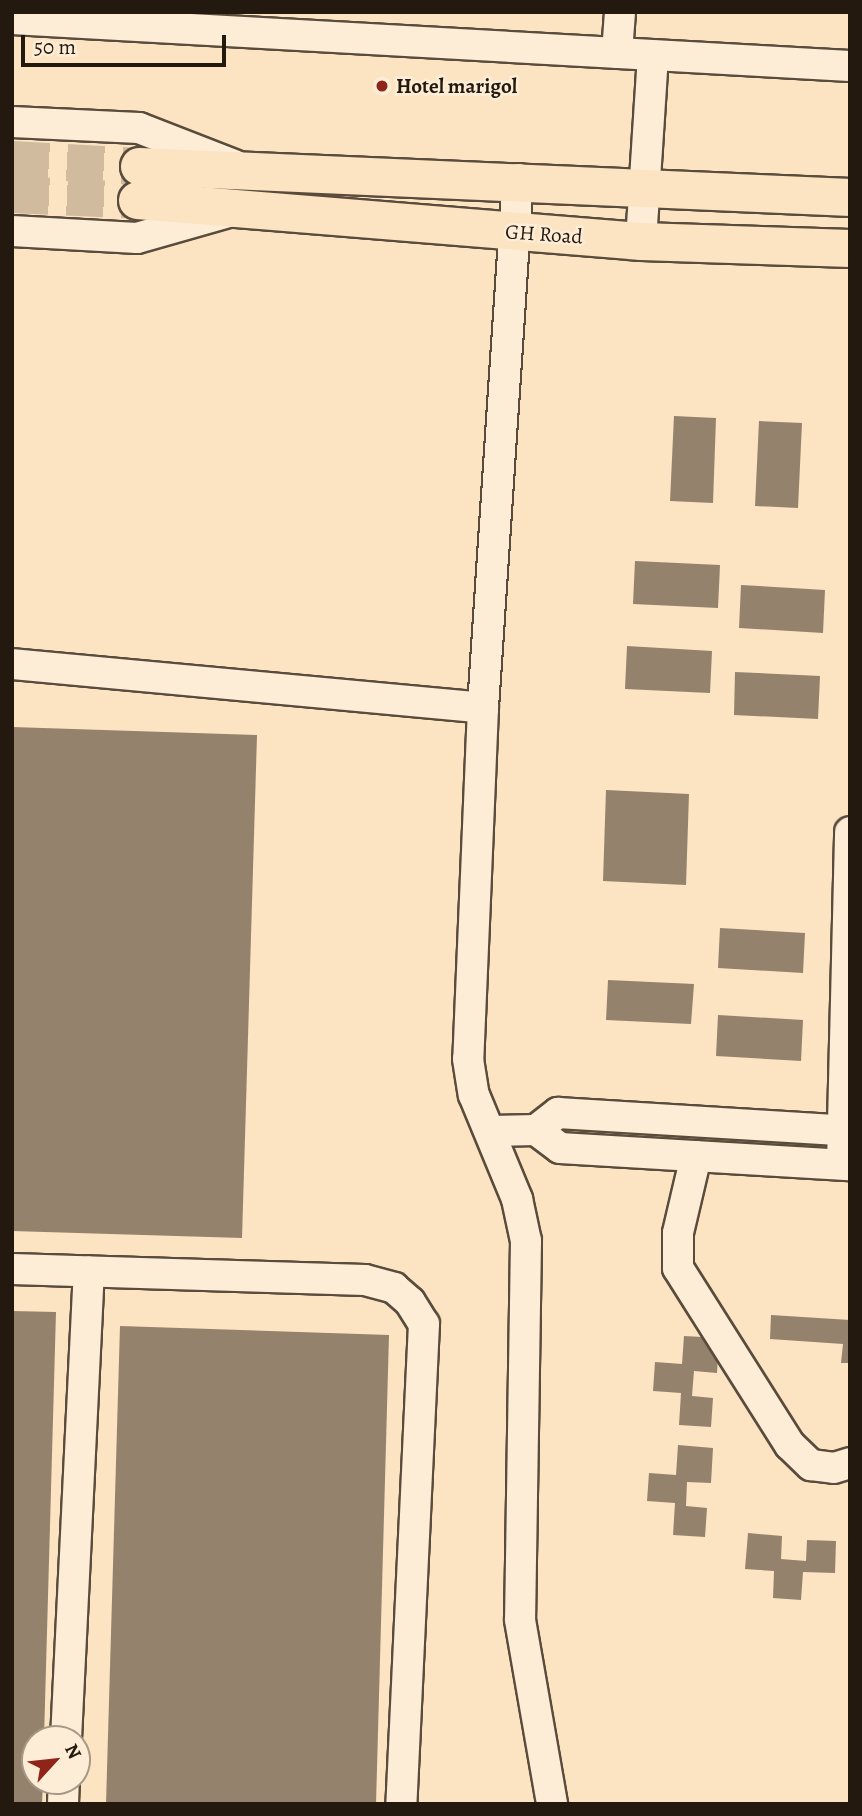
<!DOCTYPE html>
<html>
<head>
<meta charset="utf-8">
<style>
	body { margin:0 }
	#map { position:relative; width:862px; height:1816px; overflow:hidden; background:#fce3c2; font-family:Alegreya,serif }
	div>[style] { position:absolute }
	.building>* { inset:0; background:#94826c }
	.major-tunnel>* { height:37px; margin-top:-18.5px; transform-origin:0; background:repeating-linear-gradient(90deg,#d1bb9e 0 37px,transparent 0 55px) }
	.roads { filter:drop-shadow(2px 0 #594c3c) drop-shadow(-2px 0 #594c3c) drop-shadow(0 2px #594c3c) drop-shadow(0 -2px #594c3c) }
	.minor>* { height:30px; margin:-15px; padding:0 15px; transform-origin:15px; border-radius:15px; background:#fdedd7 }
	.major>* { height:37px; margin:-18.5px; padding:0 18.5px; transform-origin:18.5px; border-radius:18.5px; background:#fce3c2 }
	.dots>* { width:19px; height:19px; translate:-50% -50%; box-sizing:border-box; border:4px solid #fdedd7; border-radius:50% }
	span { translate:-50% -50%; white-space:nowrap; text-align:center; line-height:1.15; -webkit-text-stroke:5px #fdedd7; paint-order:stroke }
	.poi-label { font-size:21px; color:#23190f; font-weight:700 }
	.left { translate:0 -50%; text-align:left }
	.street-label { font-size:21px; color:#23190f }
	.frame { position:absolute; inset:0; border:14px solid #23190f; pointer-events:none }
	.north { position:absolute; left:21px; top:1725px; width:70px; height:70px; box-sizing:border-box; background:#fdedd7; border:2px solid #a69887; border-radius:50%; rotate:63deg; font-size:19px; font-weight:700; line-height:28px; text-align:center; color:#23190f }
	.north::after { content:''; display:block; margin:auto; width:24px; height:32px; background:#8f2418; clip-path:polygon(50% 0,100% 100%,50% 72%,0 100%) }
	.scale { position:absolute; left:21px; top:35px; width:205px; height:32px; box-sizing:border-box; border:4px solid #23190f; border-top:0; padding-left:9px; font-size:21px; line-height:24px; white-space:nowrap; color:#23190f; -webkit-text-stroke:5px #fdedd7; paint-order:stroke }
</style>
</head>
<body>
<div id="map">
	<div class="building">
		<i style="clip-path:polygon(674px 416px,716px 418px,713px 503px,670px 501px)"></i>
		<i style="clip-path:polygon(759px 421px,802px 423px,798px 508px,755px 506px)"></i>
		<i style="clip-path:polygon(635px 561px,720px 565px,718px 608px,633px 604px)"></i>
		<i style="clip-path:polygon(741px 585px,825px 590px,823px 633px,739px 628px)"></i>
		<i style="clip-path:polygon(627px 646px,712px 651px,710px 693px,625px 689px)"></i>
		<i style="clip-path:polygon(735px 672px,820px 676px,818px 719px,734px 715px)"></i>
		<i style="clip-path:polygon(12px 727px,257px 735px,242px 1238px,12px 1231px)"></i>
		<i style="clip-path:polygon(606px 790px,689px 794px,686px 885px,603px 881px)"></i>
		<i style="clip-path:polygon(720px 928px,805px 933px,803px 973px,718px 968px)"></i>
		<i style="clip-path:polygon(608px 980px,694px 984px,691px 1024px,606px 1020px)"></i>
		<i style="clip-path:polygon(718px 1015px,803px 1020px,801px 1061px,716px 1056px)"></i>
		<i style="clip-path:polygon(12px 1311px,56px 1312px,44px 1739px,35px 1739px,35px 1781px,43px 1781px,42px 1804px,12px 1804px)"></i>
		<i style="clip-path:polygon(771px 1315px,850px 1320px,850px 1363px,841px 1363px,843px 1344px,770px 1339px)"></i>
		<i style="clip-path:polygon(120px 1326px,389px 1335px,376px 1804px,106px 1804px)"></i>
		<i style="clip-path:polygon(684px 1336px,719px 1338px,717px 1373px,694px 1371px,692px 1396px,713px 1398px,711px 1427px,679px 1425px,681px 1393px,653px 1391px,655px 1362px,682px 1364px)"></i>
		<i style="clip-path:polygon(678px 1445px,713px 1448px,711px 1483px,687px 1482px,686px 1506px,707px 1508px,705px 1537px,673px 1535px,675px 1503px,647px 1501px,649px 1473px,676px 1475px)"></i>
		<i style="clip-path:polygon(748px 1533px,782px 1536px,781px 1559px,806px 1561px,807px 1540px,836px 1541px,835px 1573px,803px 1572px,801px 1600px,773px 1598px,774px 1571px,745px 1569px)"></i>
	</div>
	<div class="major-tunnel">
		<i style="left:12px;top:159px;width:127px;rotate:3.2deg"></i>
		<i style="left:12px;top:194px;width:125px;rotate:2.7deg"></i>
	</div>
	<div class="roads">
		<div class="minor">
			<i style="left:12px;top:19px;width:839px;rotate:3.21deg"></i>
			<i style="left:617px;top:53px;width:41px;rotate:-85.8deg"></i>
			<i style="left:12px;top:122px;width:127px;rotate:2.7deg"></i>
			<i style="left:139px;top:128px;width:102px;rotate:21.3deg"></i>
			<i style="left:518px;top:179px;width:530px;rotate:93.79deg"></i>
			<i style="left:483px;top:708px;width:351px;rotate:92.4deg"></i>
			<i style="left:468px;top:1059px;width:36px;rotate:81deg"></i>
			<i style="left:474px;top:1095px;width:113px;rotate:67.5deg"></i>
			<i style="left:517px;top:1199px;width:43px;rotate:77.9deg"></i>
			<i style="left:526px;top:1241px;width:379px;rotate:90.9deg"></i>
			<i style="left:520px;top:1620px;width:187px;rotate:80.1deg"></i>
			<i style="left:12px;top:231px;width:125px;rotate:3.2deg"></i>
			<i style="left:137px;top:238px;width:95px;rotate:-15.9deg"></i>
			<i style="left:641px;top:241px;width:186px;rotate:-86.3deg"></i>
			<i style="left:12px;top:664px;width:473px;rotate:5.3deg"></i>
			<i style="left:536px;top:1130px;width:30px;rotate:37deg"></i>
			<i style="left:560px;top:1148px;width:290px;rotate:3.4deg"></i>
			<i style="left:492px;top:1131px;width:44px;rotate:-1.3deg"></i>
			<i style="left:536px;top:1130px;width:28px;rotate:-38deg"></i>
			<i style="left:558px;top:1113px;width:293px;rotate:3.5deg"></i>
			<i style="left:696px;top:1156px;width:79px;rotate:103.2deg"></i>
			<i style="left:678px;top:1233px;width:35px;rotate:90deg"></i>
			<i style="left:678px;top:1268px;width:209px;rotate:57.7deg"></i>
			<i style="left:790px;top:1445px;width:29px;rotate:44deg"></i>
			<i style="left:811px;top:1465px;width:23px;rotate:7deg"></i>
			<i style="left:834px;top:1468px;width:17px;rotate:-17deg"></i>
			<i style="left:842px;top:1164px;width:332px;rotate:-88.6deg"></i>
			<i style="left:12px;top:1269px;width:353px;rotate:1.8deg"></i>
			<i style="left:365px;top:1280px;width:30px;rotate:15deg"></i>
			<i style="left:394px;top:1288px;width:21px;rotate:41deg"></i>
			<i style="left:410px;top:1302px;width:26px;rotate:58deg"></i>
			<i style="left:424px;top:1324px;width:481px;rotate:92.7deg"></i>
			<i style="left:66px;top:1739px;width:468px;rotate:-87.2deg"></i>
			<i style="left:63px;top:1804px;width:23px;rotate:-88deg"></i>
		</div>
		<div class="major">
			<i style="left:139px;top:166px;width:712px;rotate:2.5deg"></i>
			<i style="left:137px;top:200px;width:506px;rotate:4.65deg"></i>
			<i style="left:641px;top:241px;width:209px;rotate:1.9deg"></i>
		</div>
	</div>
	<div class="dots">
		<i style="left:382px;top:86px;background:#8f2418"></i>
	</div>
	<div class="poi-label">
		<span class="left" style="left:396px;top:86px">Hotel marigol</span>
	</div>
	<div class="street-label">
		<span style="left:544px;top:234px;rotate:4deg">GH Road</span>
	</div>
	<div class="frame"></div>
	<div class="north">N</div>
	<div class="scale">50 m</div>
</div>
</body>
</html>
